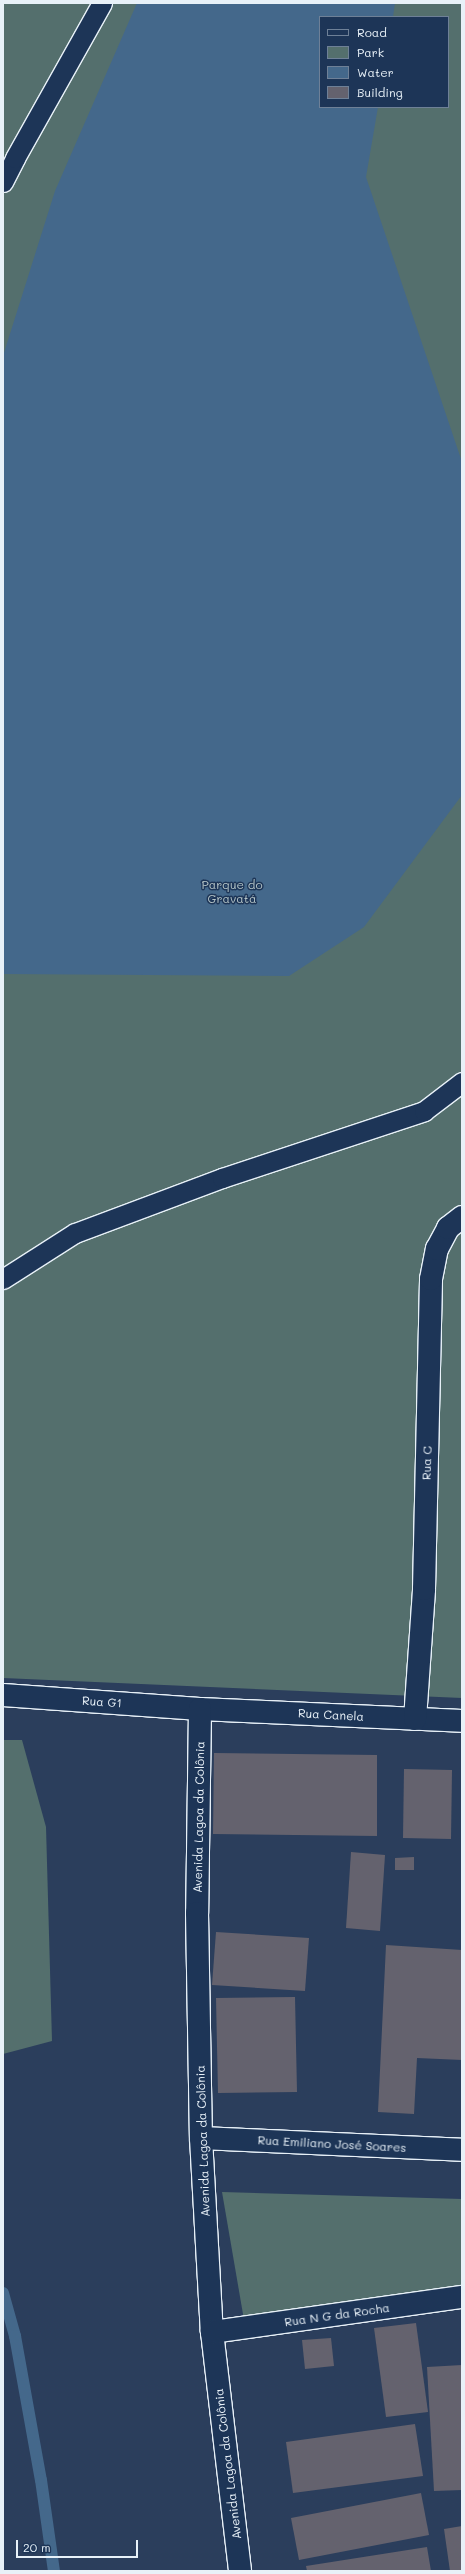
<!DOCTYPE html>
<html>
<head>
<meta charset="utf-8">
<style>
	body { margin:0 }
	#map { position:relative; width:465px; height:2574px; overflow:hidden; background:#2b3e5c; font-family:Mali,sans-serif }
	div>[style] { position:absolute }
	.green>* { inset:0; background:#546f6d }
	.water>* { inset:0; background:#44688b }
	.stream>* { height:12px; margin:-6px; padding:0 6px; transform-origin:6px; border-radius:6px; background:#44688b }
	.building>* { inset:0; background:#64626e }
	.roads { filter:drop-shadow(1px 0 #e8f1f8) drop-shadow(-1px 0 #e8f1f8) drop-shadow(0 1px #e8f1f8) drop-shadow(0 -1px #e8f1f8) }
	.lane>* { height:19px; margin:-9.5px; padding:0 9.5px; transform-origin:9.5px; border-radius:9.5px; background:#1d3557 }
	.street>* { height:22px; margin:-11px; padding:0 11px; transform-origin:11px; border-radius:11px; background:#1d3557 }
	span { translate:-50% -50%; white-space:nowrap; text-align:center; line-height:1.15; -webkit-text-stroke:3px #1d3557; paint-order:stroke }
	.park-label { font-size:12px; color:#b4c4c7 }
	.street-label { font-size:12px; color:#e8f1f8 }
	.frame { position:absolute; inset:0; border:4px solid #e8f1f8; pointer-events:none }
	.legend { position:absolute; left:319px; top:16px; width:130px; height:92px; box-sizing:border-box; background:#1d3557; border:1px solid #6e8097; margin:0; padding:5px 7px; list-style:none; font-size:12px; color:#e8f1f8 }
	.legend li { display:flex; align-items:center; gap:8px; height:20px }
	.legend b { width:20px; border:1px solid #6e8097 }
	.scale { position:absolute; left:16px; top:2540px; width:122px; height:18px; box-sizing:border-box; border:2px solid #e8f1f8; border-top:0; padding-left:5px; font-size:12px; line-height:14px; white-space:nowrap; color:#e8f1f8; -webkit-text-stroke:3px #1d3557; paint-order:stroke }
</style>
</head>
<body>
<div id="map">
	<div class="green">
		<i style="clip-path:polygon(evenodd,3px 3px,462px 3px,462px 1698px,3px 1678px,3px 3px,320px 17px,448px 17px,448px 107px,320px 107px,320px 17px)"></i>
		<i style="clip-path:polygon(3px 1740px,22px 1740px,46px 1827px,52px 2041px,3px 2054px)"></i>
		<i style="clip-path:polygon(222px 2192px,462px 2199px,462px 2288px,244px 2320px)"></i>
	</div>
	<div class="water">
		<i style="clip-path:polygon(137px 3px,395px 3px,393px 17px,320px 17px,320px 107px,378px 107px,366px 177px,462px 462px,462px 795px,364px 927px,289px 976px,3px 974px,3px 356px,55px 191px)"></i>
	</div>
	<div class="stream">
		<i style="left:3px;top:2293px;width:45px;rotate:74.4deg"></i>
		<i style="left:15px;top:2336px;width:146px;rotate:79.8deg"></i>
		<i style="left:41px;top:2480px;width:92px;rotate:81.9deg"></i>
	</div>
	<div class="building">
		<i style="clip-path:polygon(214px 1753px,377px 1755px,377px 1836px,213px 1834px)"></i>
		<i style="clip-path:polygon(404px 1769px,452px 1770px,451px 1839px,403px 1838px)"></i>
		<i style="clip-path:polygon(351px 1852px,385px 1855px,380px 1931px,346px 1928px)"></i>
		<i style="clip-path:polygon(414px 1857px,414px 1870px,395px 1870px,395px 1858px)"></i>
		<i style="clip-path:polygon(216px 1932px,309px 1938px,305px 1991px,212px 1985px)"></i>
		<i style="clip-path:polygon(386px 1945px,462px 1950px,462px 2060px,417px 2058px,414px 2114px,378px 2112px)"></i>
		<i style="clip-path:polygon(295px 1997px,297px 2092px,218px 2093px,216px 1998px)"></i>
		<i style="clip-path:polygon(416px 2323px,428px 2412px,386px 2417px,374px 2328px)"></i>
		<i style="clip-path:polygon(331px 2338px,334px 2366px,305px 2369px,302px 2340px)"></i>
		<i style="clip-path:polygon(462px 2365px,462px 2490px,434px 2491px,427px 2367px)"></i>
		<i style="clip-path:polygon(415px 2424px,423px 2476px,293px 2493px,286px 2442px)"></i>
		<i style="clip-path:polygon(421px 2493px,429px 2535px,299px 2560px,291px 2518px)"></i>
		<i style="clip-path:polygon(462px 2526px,462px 2571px,450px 2571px,444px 2529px)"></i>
		<i style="clip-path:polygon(427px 2547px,431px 2571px,307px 2571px,306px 2566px)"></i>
	</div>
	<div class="roads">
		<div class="lane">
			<i style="left:3px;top:182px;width:27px;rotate:-63deg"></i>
			<i style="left:15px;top:158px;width:178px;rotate:-60.7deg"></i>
			<i style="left:3px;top:1279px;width:85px;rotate:-32.6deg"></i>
			<i style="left:75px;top:1233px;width:157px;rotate:-20.5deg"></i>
			<i style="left:222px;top:1178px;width:213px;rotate:-18.3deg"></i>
			<i style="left:424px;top:1111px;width:48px;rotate:-37.3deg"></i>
		</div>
		<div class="street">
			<i style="left:3px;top:1695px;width:197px;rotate:4.1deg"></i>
			<i style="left:200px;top:1709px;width:262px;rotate:2.6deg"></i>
			<i style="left:200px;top:1709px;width:204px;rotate:90.8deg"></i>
			<i style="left:197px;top:1913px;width:225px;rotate:89deg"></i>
			<i style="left:201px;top:2138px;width:194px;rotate:86.8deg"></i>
			<i style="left:212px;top:2332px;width:241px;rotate:83.3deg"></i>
			<i style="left:415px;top:1719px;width:130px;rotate:-86deg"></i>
			<i style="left:424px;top:1589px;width:310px;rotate:-88.7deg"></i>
			<i style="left:431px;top:1279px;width:31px;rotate:-79deg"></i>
			<i style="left:437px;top:1249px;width:24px;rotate:-62deg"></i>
			<i style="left:448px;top:1228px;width:18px;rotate:-38deg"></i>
			<i style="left:201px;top:2138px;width:261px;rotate:2.6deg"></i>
			<i style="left:212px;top:2332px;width:252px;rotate:-8deg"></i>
		</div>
	</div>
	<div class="park-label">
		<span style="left:232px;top:892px">Parque do<br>Gravatá</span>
	</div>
	<div class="street-label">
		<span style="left:427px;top:1463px;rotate:-88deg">Rua C</span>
		<span style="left:102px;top:1702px;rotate:4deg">Rua G1</span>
		<span style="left:331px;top:1715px;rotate:3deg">Rua Canela</span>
		<span style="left:199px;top:1817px;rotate:-89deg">Avenida Lagoa da Colônia</span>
		<span style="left:203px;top:2141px;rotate:-92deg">Avenida Lagoa da Colônia</span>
		<span style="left:332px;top:2144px;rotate:3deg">Rua Emiliano José Soares</span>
		<span style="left:337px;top:2315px;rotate:-8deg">Rua N G da Rocha</span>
		<span style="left:228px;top:2464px;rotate:-97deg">Avenida Lagoa da Colônia</span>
	</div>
	<div class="frame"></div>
	<ul class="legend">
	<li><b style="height:5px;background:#1d3557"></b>Road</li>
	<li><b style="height:11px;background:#546f6d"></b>Park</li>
	<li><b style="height:11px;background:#44688b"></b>Water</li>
	<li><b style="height:11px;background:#64626e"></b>Building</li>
	</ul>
	<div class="scale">20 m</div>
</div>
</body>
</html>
